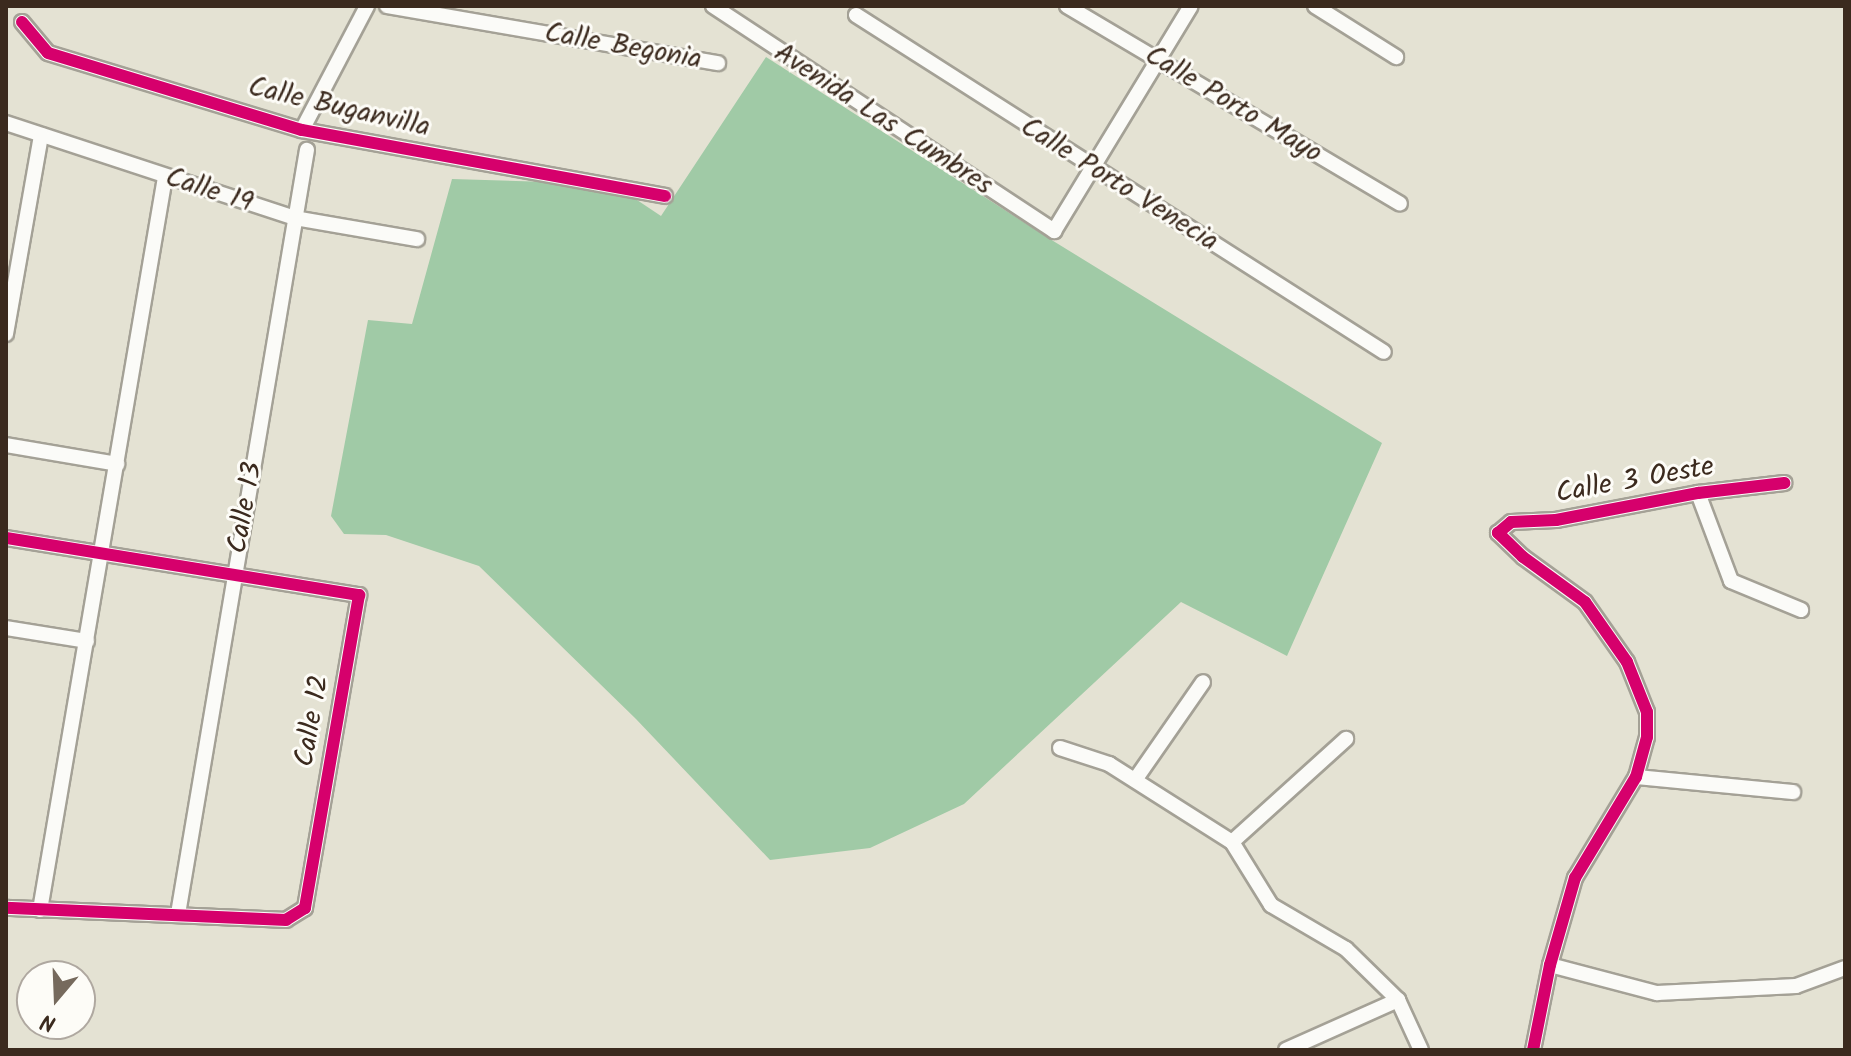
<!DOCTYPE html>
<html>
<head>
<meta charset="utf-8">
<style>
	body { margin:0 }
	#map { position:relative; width:1851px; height:1056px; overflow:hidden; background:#e4e2d3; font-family:Kalam,sans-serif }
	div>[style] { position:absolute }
	.forest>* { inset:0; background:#a0caa6 }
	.roads { filter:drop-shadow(2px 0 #a4a196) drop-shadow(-2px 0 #a4a196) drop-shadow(0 2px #a4a196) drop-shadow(0 -2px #a4a196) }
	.minor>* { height:14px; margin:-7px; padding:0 7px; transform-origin:7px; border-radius:7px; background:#fbfbf8 }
	.cycleway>* { height:12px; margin:-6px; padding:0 6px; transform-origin:6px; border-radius:6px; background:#d6006c }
	span { translate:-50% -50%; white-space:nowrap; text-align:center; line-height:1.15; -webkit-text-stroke:6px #fdfcf7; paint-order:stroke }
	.street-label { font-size:28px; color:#3b2a1e }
	.frame { position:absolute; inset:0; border:8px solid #3b2a1e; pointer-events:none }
	.north { position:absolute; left:16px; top:960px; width:80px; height:80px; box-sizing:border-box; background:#fdfcf7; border:2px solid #afa8a0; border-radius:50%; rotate:199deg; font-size:22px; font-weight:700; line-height:32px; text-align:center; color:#3b2a1e }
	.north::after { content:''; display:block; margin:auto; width:28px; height:36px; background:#766a5d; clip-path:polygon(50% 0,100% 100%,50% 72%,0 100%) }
</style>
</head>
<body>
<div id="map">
	<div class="forest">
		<i style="clip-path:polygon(766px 57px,1050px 239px,1382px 443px,1287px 656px,1181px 602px,964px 804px,870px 848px,770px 860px,636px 719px,479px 566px,386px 535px,344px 534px,331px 516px,368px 320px,412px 324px,452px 179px,613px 184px,661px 216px)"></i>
	</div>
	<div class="roads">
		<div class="minor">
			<i style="left:387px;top:6px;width:336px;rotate:9.8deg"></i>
			<i style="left:713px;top:6px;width:409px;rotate:33.4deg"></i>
			<i style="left:1054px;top:231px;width:263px;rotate:-58.7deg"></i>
			<i style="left:1067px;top:6px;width:387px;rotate:30.7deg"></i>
			<i style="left:1315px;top:6px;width:96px;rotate:32.2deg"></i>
			<i style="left:856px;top:15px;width:626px;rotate:32.55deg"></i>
			<i style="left:22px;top:22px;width:40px;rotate:50deg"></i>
			<i style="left:48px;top:53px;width:265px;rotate:16.9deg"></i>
			<i style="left:302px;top:130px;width:369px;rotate:10.3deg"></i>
			<i style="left:6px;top:123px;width:304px;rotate:18.2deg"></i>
			<i style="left:295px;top:218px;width:124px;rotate:9.8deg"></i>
			<i style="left:302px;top:130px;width:140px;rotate:-62.3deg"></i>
			<i style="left:6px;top:334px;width:202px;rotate:-80deg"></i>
			<i style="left:6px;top:445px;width:113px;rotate:9.7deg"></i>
			<i style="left:1698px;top:493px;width:94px;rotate:69.4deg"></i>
			<i style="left:1731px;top:581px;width:76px;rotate:22.5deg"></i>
			<i style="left:6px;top:538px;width:358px;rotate:9.2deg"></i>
			<i style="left:359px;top:595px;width:318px;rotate:99.8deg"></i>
			<i style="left:305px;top:908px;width:22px;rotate:148deg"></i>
			<i style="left:286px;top:920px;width:280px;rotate:-177.5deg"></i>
			<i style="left:6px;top:628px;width:82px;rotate:9.1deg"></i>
			<i style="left:1060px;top:748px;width:52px;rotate:18.1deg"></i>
			<i style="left:1109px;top:764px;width:146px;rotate:32.4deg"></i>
			<i style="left:1232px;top:842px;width:74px;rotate:58.2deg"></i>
			<i style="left:1271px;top:905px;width:87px;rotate:30.4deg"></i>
			<i style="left:1346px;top:949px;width:73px;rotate:44.4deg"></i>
			<i style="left:1398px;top:1000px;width:55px;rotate:65.3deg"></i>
			<i style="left:1636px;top:777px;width:158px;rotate:5.5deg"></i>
			<i style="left:1135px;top:780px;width:119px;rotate:-55.2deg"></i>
			<i style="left:1232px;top:842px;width:154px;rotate:-42.1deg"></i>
			<i style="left:40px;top:910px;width:744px;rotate:-80.32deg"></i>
			<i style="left:178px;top:914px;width:775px;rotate:-80.42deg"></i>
			<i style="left:1550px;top:965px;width:111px;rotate:14.7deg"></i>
			<i style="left:1657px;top:993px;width:139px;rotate:-2.9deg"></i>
			<i style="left:1796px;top:986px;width:52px;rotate:-20.2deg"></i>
			<i style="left:1286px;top:1050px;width:123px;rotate:-24.1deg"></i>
			<i style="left:1533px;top:1050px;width:87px;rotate:-78.7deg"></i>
			<i style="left:1550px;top:965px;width:91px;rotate:-74deg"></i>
			<i style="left:1575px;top:878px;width:118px;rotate:-58.9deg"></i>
			<i style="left:1636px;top:777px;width:41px;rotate:-74.6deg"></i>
			<i style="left:1647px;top:737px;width:25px;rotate:-90deg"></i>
			<i style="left:1647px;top:712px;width:54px;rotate:-111.8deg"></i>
			<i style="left:1627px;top:662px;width:73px;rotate:-125deg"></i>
			<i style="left:1585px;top:602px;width:77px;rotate:-144deg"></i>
			<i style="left:1523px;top:557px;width:35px;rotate:-136deg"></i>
			<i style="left:1498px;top:533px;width:17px;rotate:-40deg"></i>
			<i style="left:1511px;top:522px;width:45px;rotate:-2.5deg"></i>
			<i style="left:1556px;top:520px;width:145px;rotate:-10.8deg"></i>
			<i style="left:1698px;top:493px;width:87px;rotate:-6.6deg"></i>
		</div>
	</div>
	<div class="cycleway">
		<i style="left:22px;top:22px;width:40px;rotate:50deg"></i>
		<i style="left:48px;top:53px;width:265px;rotate:16.9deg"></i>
		<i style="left:302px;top:130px;width:369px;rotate:10.3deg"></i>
		<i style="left:6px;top:538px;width:358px;rotate:9.2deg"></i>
		<i style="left:359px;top:595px;width:318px;rotate:99.8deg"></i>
		<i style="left:305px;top:908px;width:22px;rotate:148deg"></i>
		<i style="left:286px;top:920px;width:280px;rotate:-177.5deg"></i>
		<i style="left:1533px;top:1050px;width:87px;rotate:-78.7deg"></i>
		<i style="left:1550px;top:965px;width:91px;rotate:-74deg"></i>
		<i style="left:1575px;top:878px;width:118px;rotate:-58.9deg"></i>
		<i style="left:1636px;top:777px;width:41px;rotate:-74.6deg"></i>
		<i style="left:1647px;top:737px;width:25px;rotate:-90deg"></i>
		<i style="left:1647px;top:712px;width:54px;rotate:-111.8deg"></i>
		<i style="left:1627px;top:662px;width:73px;rotate:-125deg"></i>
		<i style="left:1585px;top:602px;width:77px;rotate:-144deg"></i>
		<i style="left:1523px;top:557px;width:35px;rotate:-136deg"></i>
		<i style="left:1498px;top:533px;width:17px;rotate:-40deg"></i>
		<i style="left:1511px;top:522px;width:45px;rotate:-2.5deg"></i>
		<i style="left:1556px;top:520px;width:145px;rotate:-10.8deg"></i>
		<i style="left:1698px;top:493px;width:87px;rotate:-6.6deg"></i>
	</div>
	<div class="street-label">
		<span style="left:623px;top:47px;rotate:10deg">Calle Begonia</span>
		<span style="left:1233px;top:105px;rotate:31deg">Calle Porto Mayo</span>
		<span style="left:339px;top:108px;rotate:13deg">Calle Buganvilla</span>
		<span style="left:883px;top:120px;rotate:33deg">Avenida Las Cumbres</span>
		<span style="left:1119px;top:185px;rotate:32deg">Calle Porto Venecia</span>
		<span style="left:209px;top:191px;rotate:18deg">Calle 19</span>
		<span style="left:1635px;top:481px;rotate:-10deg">Calle 3 Oeste</span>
		<span style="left:246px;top:508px;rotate:-80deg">Calle 13</span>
		<span style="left:313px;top:721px;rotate:-80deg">Calle 12</span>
	</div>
	<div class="frame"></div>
	<div class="north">N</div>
</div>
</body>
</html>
